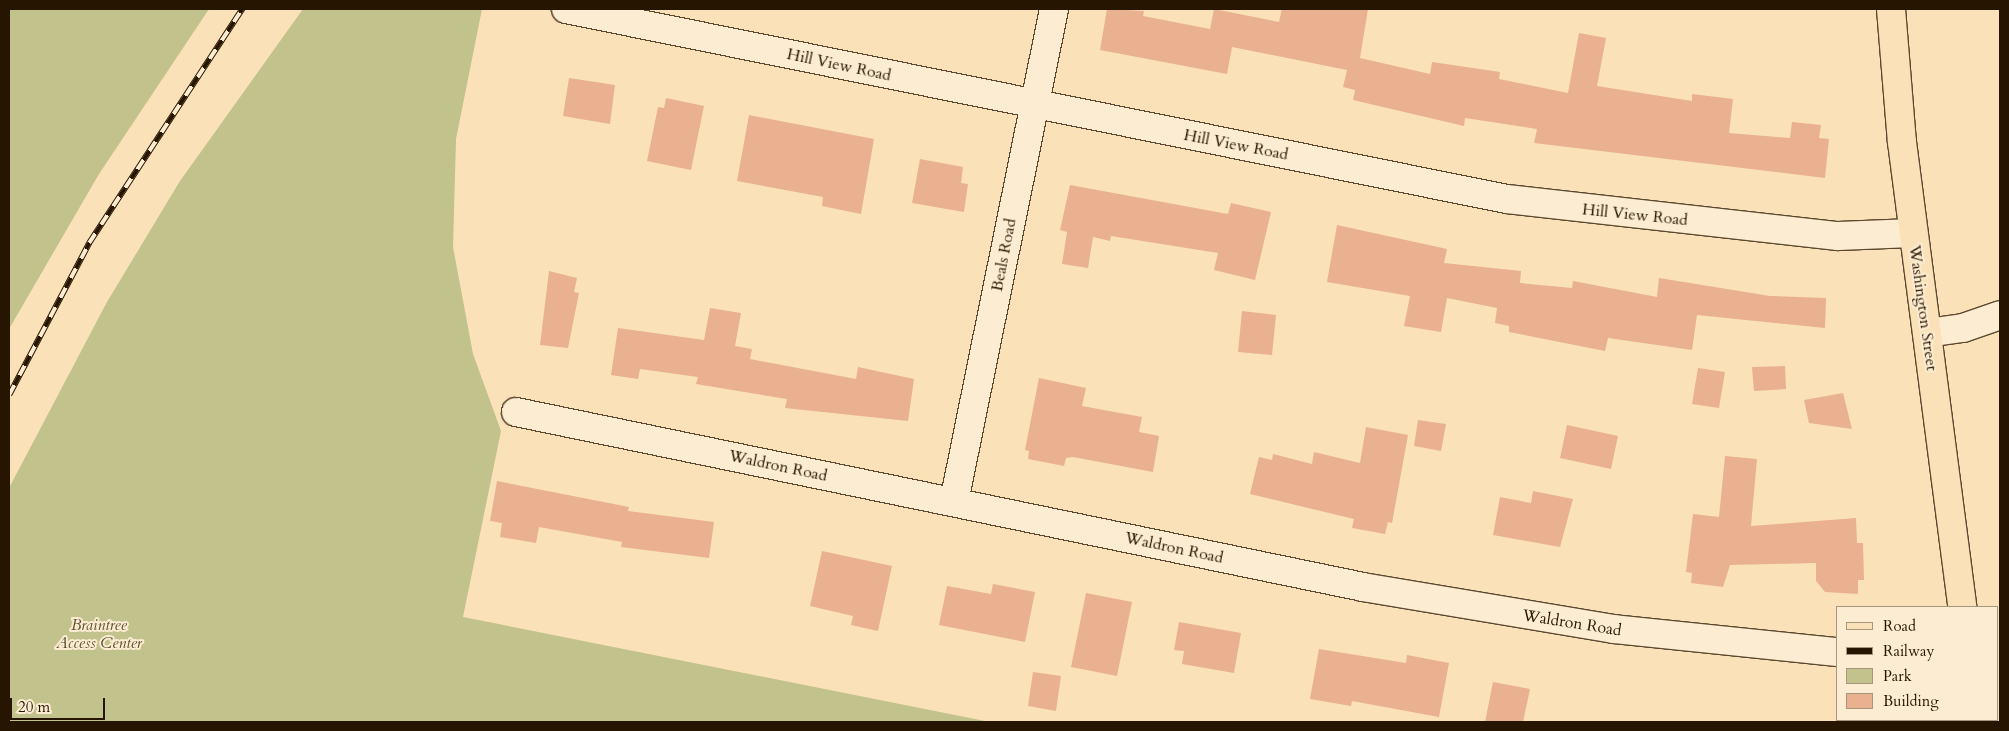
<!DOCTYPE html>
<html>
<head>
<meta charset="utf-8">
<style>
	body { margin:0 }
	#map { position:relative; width:2009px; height:731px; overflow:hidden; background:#fae1b8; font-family:Cardo,serif }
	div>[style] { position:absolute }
	.green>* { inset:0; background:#c1c28c }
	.building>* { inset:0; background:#e9b18f }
	.roads { filter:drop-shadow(1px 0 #5b482f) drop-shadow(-1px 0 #5b482f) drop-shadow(0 1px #5b482f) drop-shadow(0 -1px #5b482f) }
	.minor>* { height:28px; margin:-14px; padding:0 14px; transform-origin:14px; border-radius:14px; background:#fcecd1 }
	.major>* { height:28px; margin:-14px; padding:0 14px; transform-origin:14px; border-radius:14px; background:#fae1b8 }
	.rail>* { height:5.5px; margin-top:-2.75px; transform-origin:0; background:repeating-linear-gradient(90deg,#fcecd1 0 11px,#261501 0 22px); box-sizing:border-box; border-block:1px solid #261501 }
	span { translate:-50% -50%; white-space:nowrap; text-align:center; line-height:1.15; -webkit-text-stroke:4px #fcecd1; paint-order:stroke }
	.street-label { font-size:16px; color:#261501 }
	.park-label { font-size:16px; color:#5c5232; font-style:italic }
	.frame { position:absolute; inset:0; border:10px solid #261501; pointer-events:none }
	.legend { position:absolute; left:1836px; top:606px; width:162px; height:115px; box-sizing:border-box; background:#fcecd1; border:1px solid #a6967e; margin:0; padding:6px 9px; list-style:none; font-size:15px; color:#261501 }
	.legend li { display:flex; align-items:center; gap:10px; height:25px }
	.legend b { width:25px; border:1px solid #a6967e }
	.scale { position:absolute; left:10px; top:698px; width:95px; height:22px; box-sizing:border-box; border:2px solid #261501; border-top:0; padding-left:6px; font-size:15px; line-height:18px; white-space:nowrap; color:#261501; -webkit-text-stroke:4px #fcecd1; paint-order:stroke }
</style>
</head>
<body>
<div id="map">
	<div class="green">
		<i style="clip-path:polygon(9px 9px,209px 9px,99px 174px,9px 329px)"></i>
		<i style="clip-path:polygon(303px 9px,482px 9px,456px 139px,453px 247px,473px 354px,501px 431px,463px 617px,990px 722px,9px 722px,9px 488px,107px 302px,180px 181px)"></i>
	</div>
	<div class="building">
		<i style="clip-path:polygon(1107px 9px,1144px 11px,1143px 16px,1210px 29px,1214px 9px,1279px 22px,1282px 9px,1368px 9px,1360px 58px,1430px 74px,1432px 62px,1500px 72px,1499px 79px,1568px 93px,1579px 33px,1606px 38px,1597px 86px,1692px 101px,1692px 94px,1733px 99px,1729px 133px,1790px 138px,1792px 122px,1821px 125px,1819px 138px,1829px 139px,1825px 178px,1534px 143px,1537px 129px,1465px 118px,1464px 126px,1353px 100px,1355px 90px,1343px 87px,1347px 70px,1232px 47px,1227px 74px,1100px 50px)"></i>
		<i style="clip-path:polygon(569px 78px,615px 85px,610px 124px,563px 116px)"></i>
		<i style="clip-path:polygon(666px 98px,704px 106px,691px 170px,647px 161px,658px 107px,664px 108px)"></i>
		<i style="clip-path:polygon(749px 115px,874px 139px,861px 214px,822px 206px,823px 197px,737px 181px)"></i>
		<i style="clip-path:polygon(920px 159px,963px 167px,961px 183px,968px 184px,964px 212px,912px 203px)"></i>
		<i style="clip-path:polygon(1070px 185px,1228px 214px,1231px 203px,1271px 212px,1255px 280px,1214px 270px,1218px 253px,1111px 236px,1110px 241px,1093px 237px,1088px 268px,1062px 264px,1067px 232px,1060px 230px)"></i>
		<i style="clip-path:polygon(1337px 225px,1447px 249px,1444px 263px,1521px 271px,1520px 283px,1572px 288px,1573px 281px,1657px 297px,1659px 278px,1770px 296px,1826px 298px,1825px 328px,1697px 315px,1692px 350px,1608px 338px,1605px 351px,1509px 332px,1509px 326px,1495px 323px,1497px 308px,1447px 298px,1441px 332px,1404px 326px,1410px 296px,1327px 282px)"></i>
		<i style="clip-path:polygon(549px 271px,577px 278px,574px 292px,579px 293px,568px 348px,540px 345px)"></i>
		<i style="clip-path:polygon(710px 308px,741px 313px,735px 346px,752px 349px,750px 359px,856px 379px,858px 367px,914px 379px,908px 421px,785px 408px,787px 399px,696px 384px,698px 377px,640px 369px,638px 379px,611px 375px,618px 328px,704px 340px)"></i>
		<i style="clip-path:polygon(1242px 311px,1276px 315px,1272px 355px,1238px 352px)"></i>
		<i style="clip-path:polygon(1785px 366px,1786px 389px,1754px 391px,1752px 367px)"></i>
		<i style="clip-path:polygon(1698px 368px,1725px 372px,1719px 408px,1692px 404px)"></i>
		<i style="clip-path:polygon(1039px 378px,1086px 388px,1082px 406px,1142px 417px,1139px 432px,1159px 436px,1153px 472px,1073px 457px,1066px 458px,1064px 466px,1028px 459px,1029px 451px,1025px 450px)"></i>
		<i style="clip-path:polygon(1843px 393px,1852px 429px,1809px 423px,1804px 400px)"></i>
		<i style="clip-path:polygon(1418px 420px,1446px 424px,1441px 451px,1414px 446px)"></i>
		<i style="clip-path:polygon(1567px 425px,1618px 436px,1611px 469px,1560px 458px)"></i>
		<i style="clip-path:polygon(1366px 427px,1408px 435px,1392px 523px,1388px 522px,1385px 534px,1352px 528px,1354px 519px,1250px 494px,1259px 457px,1272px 460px,1273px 454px,1312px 464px,1314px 452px,1360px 463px)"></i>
		<i style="clip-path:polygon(1725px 456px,1757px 459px,1751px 526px,1856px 518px,1857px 543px,1863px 543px,1864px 580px,1858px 580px,1858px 594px,1825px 592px,1816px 581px,1816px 563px,1730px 565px,1723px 587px,1691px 583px,1692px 573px,1686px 572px,1693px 514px,1719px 517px)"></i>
		<i style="clip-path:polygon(497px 481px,629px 507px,628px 511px,714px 522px,709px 558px,621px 547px,622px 542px,539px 527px,536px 543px,500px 537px,502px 523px,490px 521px)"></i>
		<i style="clip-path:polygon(1533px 491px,1573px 499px,1560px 547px,1493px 535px,1500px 497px,1531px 503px)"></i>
		<i style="clip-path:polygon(822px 551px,892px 566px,878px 631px,851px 625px,853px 616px,810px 606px)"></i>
		<i style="clip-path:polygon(993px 584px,1035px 592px,1025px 642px,939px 625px,947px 586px,991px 594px)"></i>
		<i style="clip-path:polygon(1086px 593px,1132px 602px,1117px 676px,1071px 667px)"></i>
		<i style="clip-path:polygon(1179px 622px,1241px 633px,1234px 673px,1182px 664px,1184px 651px,1174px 650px)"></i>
		<i style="clip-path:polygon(1319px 649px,1406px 663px,1407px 655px,1449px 663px,1439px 717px,1352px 701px,1351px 706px,1310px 699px)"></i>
		<i style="clip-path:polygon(1033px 672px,1061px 676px,1056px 711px,1028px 706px)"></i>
		<i style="clip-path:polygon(1493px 682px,1530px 689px,1523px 722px,1485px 722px)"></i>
	</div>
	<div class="roads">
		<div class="minor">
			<i style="left:566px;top:9px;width:960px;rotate:11.42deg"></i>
			<i style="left:1507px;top:199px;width:333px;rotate:6.4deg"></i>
			<i style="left:1838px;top:236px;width:75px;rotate:-2.3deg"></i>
			<i style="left:1927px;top:333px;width:36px;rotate:-8deg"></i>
			<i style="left:1963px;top:328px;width:39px;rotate:-19deg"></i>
			<i style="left:516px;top:412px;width:865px;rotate:11.67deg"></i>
			<i style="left:1363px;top:587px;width:254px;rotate:9.5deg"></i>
			<i style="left:1614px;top:629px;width:225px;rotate:5.9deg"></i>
			<i style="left:954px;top:502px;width:503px;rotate:-78.53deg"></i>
		</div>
		<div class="major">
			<i style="left:1891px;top:9px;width:133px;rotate:85.3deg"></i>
			<i style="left:1902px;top:142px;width:469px;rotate:82.6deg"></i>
			<i style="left:1977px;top:720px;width:2px;rotate:90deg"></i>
		</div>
	</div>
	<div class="rail">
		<i style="left:9px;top:395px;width:172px;rotate:-62.2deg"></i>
		<i style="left:89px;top:243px;width:280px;rotate:-56.8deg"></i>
	</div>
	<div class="street-label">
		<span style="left:839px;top:65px;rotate:12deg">Hill View Road</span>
		<span style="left:1236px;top:145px;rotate:11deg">Hill View Road</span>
		<span style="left:1635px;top:215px;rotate:6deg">Hill View Road</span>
		<span style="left:1004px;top:255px;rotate:-79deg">Beals Road</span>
		<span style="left:1923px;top:308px;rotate:82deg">Washington Street</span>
		<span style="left:778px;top:466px;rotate:12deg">Waldron Road</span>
		<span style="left:1174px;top:548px;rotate:12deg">Waldron Road</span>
		<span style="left:1572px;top:623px;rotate:9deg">Waldron Road</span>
	</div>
	<div class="park-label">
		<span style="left:99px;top:634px">Braintree<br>Access Center</span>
	</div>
	<div class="frame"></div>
	<ul class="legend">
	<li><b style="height:6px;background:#fae1b8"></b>Road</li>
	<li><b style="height:6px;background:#261501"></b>Railway</li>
	<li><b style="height:14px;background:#c1c28c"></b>Park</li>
	<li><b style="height:14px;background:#e9b18f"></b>Building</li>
	</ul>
	<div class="scale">20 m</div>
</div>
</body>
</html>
